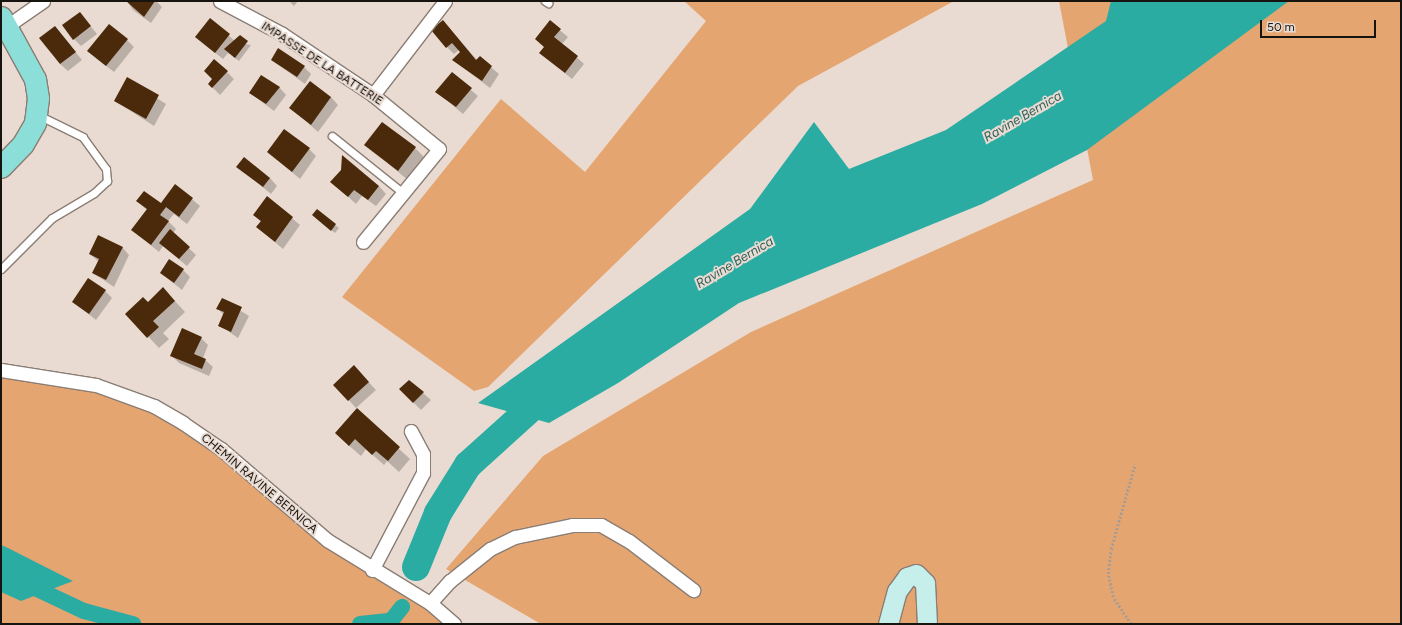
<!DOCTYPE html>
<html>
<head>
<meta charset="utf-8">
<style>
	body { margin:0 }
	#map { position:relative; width:1402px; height:625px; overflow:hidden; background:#e9dbd1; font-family:Figtree,sans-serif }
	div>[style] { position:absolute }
	.green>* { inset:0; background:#e5a570 }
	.water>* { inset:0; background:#2baca3 }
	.shadow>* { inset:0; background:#0003 }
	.canal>* { height:16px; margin:-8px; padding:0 8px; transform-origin:8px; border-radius:8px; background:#2baca3 }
	.river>* { height:28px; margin:-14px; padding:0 14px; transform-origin:14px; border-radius:14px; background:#2baca3 }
	.building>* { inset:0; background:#4b2a0c }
	.path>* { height:2.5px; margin-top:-1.25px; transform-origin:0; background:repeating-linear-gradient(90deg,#a79c94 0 2px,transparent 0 4px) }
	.roads { filter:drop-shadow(1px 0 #8a7d74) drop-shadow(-1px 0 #8a7d74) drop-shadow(0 1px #8a7d74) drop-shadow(0 -1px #8a7d74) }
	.service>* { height:7px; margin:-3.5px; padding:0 3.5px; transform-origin:3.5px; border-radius:3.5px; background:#fff }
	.minor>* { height:13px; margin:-6.5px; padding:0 6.5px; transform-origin:6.5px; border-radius:6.5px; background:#fff }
	.secondary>* { height:19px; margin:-9.5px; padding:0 9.5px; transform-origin:9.5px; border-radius:9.5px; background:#c6efec }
	.primary>* { height:21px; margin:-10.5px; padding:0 10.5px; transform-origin:10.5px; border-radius:10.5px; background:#8cdfd9 }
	span { translate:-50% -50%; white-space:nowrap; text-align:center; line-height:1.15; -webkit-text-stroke:4px #e9dbd1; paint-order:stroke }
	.street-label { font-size:12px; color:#17130f }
	.water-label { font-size:13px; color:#2c5e5a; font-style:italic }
	.frame { position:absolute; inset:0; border:2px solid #17130f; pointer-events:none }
	.scale { position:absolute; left:1260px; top:20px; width:116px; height:18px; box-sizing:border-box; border:2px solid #17130f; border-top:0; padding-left:5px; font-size:12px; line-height:14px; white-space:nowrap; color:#17130f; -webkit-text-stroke:3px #e9dbd1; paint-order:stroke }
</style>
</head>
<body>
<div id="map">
	<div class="green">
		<i style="clip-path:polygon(684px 1px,954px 1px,798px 86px,488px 387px,474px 391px,342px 297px,501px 99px,585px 172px,706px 21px)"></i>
		<i style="clip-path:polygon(1059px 1px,1401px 1px,1401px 624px,541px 624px,446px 569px,543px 456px,751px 332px,1093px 180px)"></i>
		<i style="clip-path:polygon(1px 370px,96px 385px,183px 423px,283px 504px,454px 624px,1px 624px)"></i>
	</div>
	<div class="water">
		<i style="clip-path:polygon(1111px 1px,1289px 1px,1087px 150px,982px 204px,739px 303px,618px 383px,549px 423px,478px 403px,750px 209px,814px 122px,849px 169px,946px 130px,1106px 21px)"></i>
		<i style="clip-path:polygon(1px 545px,6px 547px,73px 581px,21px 601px,1px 592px)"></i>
	</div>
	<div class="shadow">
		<i style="clip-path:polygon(127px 1px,156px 1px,162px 7px,151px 23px,133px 10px)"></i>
		<i style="clip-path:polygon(289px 1px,298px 1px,294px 6px)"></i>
		<i style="clip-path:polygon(80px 13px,97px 34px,81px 46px,74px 39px)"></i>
		<i style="clip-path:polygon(210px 19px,236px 42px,251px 45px,239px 61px,228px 53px,223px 59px,204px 44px)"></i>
		<i style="clip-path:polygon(443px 21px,477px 60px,480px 58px,499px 74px,490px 88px,453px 60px,461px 52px,459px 50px,454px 54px,447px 47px)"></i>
		<i style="clip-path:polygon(550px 22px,568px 37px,562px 44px,584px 64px,572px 79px,540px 53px,545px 47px)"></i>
		<i style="clip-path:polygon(55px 27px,82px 60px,68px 71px,60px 64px)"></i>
		<i style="clip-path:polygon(127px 40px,134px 47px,114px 72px,96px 58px)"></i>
		<i style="clip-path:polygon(272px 60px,304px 67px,311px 74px,305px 84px)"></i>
		<i style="clip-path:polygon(227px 72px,234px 79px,220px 95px,209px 84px)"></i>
		<i style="clip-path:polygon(452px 74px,478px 96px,463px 114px,437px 92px)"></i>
		<i style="clip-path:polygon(127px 79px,166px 104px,154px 126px,115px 101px)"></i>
		<i style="clip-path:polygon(279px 87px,286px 95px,274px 111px,250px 93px)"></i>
		<i style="clip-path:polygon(331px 97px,338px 105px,318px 132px,291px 108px)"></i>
		<i style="clip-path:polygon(366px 145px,415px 148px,426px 159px,409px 181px)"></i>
		<i style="clip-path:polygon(309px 149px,316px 156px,300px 179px,268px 152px)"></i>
		<i style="clip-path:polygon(238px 167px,270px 178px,277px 186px,271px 194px)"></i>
		<i style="clip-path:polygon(332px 182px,379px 186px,386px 194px,376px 206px,362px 196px,356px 204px)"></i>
		<i style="clip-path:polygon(175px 185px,200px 206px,187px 224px,174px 214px,168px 221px,176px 229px,173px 233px,196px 255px,187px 266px,163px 246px,159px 252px,132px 230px,147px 210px,137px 201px,161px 205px)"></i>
		<i style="clip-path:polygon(267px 197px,300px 225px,283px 249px,257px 227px,261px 222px,254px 215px)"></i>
		<i style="clip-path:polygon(317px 219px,335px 225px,339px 228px,335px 233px)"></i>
		<i style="clip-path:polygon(122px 247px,129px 255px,114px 287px,93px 273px,99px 262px,90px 254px)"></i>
		<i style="clip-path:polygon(183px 270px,190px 277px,182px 290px,161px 273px)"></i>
		<i style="clip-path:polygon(105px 291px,112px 298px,96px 320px,73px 302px)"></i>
		<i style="clip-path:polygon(222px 299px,249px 316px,238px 338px,219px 325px,224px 315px,218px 309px)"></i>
		<i style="clip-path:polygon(174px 300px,185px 312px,163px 333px,169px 339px,159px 348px,127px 314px,148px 303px)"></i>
		<i style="clip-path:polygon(201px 338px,208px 345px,203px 358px,213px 367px,209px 376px,179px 363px,171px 355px)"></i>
		<i style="clip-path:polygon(361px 374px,376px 390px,356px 408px,335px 385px)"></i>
		<i style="clip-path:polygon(400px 389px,423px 393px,431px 400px,421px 410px)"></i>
		<i style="clip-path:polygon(357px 410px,410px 459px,399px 472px,387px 461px,384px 465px,366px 449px,361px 456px,347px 444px)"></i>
	</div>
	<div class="canal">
		<i style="left:1px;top:572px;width:92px;rotate:25.2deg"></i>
		<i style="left:84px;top:611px;width:51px;rotate:14.9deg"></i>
		<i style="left:360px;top:624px;width:31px;rotate:-6deg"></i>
		<i style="left:391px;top:621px;width:18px;rotate:-52deg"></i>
	</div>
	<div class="river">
		<i style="left:416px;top:567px;width:58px;rotate:-67.8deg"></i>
		<i style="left:438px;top:513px;width:57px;rotate:-58deg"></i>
		<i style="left:468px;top:465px;width:112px;rotate:-42.1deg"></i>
	</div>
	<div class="building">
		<i style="clip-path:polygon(126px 1px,155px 1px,144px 17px)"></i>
		<i style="clip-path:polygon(80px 12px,91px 26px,73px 40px,62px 25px)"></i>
		<i style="clip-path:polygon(210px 18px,230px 34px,215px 53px,195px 37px)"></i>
		<i style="clip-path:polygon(443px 20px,476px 60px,480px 56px,492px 66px,482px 81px,452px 60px,460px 52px,452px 43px,446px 48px,431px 30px)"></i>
		<i style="clip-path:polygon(550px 20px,561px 29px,554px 37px,578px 56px,565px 73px,539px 53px,544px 47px,535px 39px)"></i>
		<i style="clip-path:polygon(109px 24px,128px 39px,106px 66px,87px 51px)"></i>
		<i style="clip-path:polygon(55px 26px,76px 52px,60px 64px,39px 38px)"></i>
		<i style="clip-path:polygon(240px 35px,248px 41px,235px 58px,224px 49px)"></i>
		<i style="clip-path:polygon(278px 48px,305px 66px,297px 77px,271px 60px)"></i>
		<i style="clip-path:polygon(214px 59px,228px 71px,212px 88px,208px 84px,212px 79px,204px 71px)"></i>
		<i style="clip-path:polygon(452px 72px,472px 88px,456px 107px,435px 92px)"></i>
		<i style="clip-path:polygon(261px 75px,280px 87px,266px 104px,249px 93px)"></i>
		<i style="clip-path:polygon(127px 77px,159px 95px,146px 119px,114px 101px)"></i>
		<i style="clip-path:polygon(310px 81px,331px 97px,311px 125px,289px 108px)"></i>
		<i style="clip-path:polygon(382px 122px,416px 147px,398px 171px,364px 145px)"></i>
		<i style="clip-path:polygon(284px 129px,310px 148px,292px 172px,267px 152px)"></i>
		<i style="clip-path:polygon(342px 155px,379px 186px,368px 200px,354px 190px,348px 197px,330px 182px,341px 170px)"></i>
		<i style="clip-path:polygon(244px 157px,270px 178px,263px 187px,236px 167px)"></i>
		<i style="clip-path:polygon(175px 184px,193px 198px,179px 217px,166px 207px,160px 215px,169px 221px,151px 245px,131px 230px,147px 209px,136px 201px,144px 191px,161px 203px)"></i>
		<i style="clip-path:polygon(267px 196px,293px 217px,275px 242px,256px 227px,261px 221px,253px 215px)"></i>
		<i style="clip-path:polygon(317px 209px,336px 224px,331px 231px,312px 215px)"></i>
		<i style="clip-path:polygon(170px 229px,190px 247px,179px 259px,159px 243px)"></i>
		<i style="clip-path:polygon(98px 235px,123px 247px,106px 280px,92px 273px,99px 259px,89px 254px)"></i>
		<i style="clip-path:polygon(169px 259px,184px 269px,174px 283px,160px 273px)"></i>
		<i style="clip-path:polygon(88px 278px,106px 290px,89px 314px,72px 302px)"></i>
		<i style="clip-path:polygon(163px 287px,175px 301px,153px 321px,159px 327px,147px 338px,125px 314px,143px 297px,148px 302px)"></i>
		<i style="clip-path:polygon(222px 298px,242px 307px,231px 332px,218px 326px,224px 312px,216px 309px)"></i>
		<i style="clip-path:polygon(182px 328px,202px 337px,194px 354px,206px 359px,202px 369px,170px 356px)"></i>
		<i style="clip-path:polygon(354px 365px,369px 382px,348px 401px,333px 385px)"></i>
		<i style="clip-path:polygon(409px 380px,424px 392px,413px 403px,399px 389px)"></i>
		<i style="clip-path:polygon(357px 408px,400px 447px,388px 461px,376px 451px,372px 455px,355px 439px,349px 446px,335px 433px)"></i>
	</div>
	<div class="path">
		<i style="left:1131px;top:624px;width:32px;rotate:-124deg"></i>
		<i style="left:1113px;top:597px;width:24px;rotate:-102deg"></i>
		<i style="left:1108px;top:574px;width:25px;rotate:-83deg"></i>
		<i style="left:1111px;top:549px;width:88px;rotate:-74.2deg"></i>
	</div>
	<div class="roads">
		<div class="service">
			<i style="left:545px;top:1px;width:4px;rotate:34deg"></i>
			<i style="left:332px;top:136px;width:90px;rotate:38.7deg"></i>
			<i style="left:1px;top:269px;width:72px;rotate:-45deg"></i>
			<i style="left:52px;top:218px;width:49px;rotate:-30.8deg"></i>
			<i style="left:94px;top:193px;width:18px;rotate:-43deg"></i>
			<i style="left:107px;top:181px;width:12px;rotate:-95deg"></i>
			<i style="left:106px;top:169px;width:39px;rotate:-126deg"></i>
			<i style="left:83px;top:137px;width:50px;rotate:-153.9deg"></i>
		</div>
		<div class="minor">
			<i style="left:220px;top:1px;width:70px;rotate:28deg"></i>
			<i style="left:282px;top:34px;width:110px;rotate:33.8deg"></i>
			<i style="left:373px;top:95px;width:85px;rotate:39.3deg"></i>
			<i style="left:439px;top:149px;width:120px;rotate:129.3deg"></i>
			<i style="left:7px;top:26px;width:44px;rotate:-34.8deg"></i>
			<i style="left:373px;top:95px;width:118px;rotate:-52.5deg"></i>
			<i style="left:1px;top:370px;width:96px;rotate:9deg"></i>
			<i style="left:96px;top:385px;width:62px;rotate:19.9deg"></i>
			<i style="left:154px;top:406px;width:34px;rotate:30deg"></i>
			<i style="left:183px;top:423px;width:46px;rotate:34.4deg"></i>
			<i style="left:221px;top:449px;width:140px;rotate:40.6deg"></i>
			<i style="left:327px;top:540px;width:121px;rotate:31.5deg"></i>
			<i style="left:430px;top:603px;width:32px;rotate:41deg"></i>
			<i style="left:372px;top:570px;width:110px;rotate:-62.3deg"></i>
			<i style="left:423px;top:473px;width:19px;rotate:-90deg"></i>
			<i style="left:423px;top:454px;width:26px;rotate:-118deg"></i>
			<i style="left:430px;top:603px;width:30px;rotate:-48deg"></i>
			<i style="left:450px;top:581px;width:51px;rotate:-38.7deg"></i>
			<i style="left:490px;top:549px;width:28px;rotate:-26deg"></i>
			<i style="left:515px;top:537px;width:58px;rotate:-11.9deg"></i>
			<i style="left:572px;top:525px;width:29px"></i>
			<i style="left:601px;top:525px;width:32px;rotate:30deg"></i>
			<i style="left:629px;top:541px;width:81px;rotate:37.4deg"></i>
		</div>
		<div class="secondary">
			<i style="left:888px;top:624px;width:34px;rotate:-75deg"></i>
			<i style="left:897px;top:591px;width:17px;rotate:-54deg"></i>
			<i style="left:907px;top:577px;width:9px;rotate:-18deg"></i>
			<i style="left:916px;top:574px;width:13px;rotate:45deg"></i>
			<i style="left:925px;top:583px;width:41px;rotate:87.2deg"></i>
		</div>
		<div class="primary">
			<i style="left:1px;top:17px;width:71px;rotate:61.3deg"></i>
			<i style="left:35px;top:79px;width:19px;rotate:81deg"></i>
			<i style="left:38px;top:98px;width:25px;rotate:97deg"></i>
			<i style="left:35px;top:123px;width:24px;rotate:120deg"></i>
			<i style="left:23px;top:144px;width:32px;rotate:134deg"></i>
		</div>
	</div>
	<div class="street-label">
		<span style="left:322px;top:64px;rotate:33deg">IMPASSE DE LA BATTERIE</span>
		<span style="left:259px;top:484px;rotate:40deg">CHEMIN RAVINE BERNICA</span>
	</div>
	<div class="water-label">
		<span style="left:1023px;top:117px;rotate:-30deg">Ravine Bernica</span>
		<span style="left:735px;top:263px;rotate:-31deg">Ravine Bernica</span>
	</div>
	<div class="frame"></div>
	<div class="scale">50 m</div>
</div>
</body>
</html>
